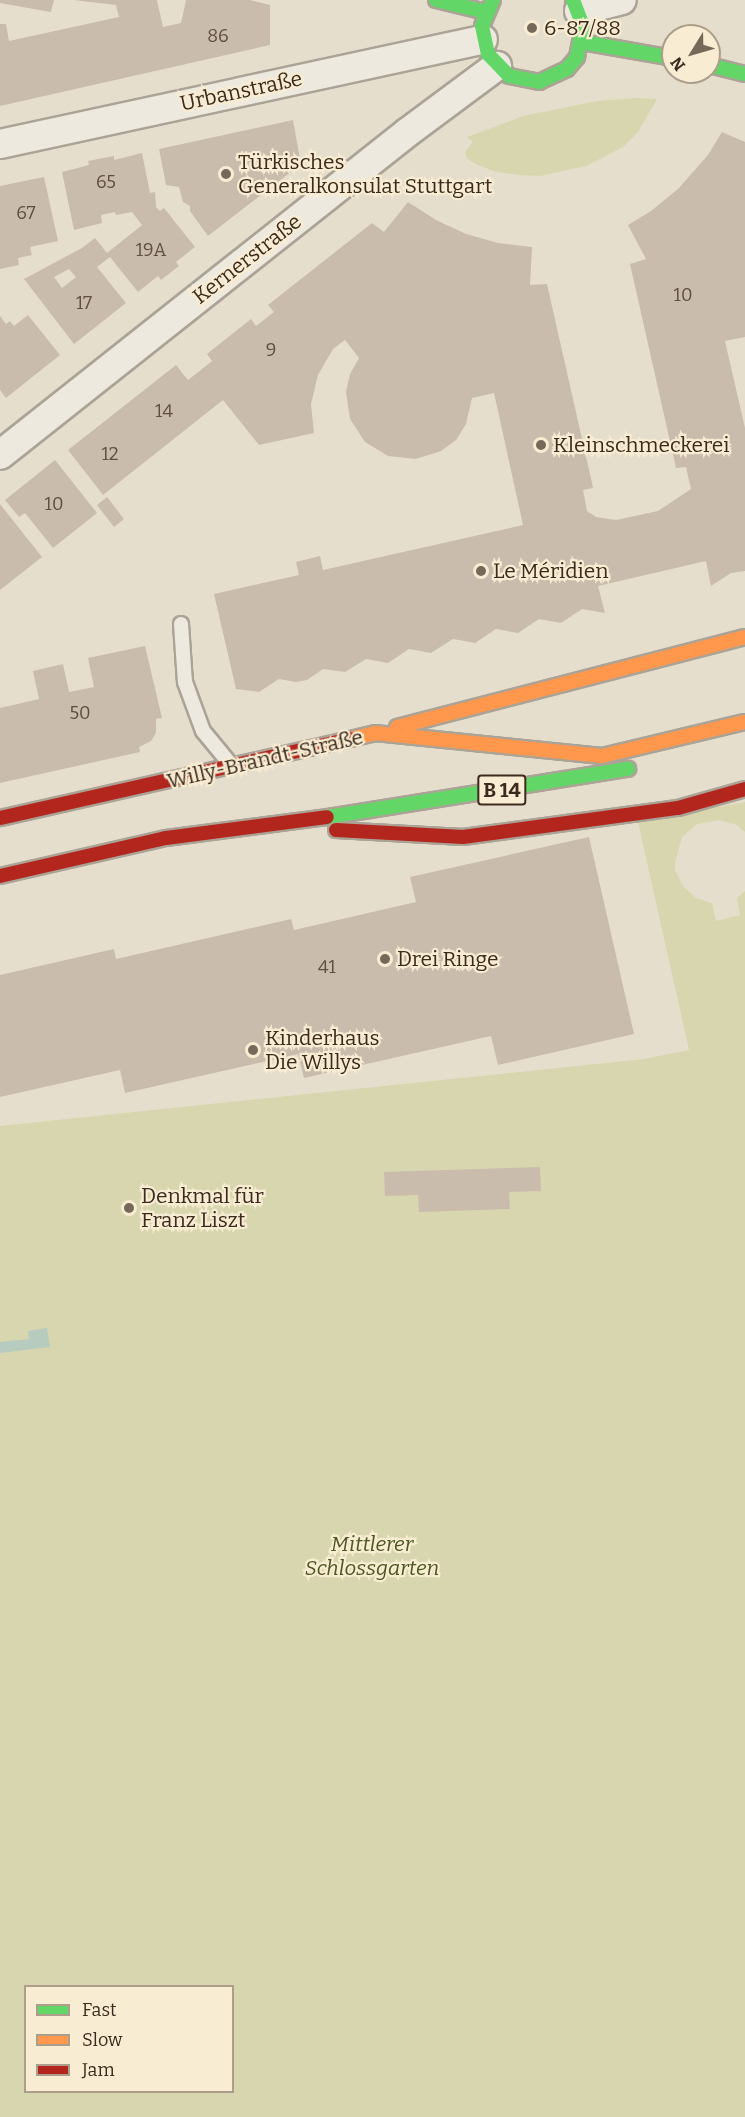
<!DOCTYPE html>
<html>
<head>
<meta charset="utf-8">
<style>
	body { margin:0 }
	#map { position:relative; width:745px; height:2117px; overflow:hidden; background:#e6decc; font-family:Bitter,serif }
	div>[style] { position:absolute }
	.green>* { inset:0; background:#d7d6ae }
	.water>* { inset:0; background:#b8cbbf }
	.building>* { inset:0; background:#cabcad }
	.roads { filter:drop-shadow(2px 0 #aba396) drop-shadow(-2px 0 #aba396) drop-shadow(0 2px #aba396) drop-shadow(0 -2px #aba396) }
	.lane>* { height:14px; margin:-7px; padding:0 7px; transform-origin:7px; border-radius:7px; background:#eee9df }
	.street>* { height:28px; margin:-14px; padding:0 14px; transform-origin:14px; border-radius:14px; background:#eee9df }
	.fast>* { height:14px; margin:-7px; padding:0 7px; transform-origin:7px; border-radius:7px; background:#63d668 }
	.slow>* { height:14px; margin:-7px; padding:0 7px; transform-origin:7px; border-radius:7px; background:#ff974d }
	.jam>* { height:14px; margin:-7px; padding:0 7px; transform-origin:7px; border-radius:7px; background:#b3261e }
	.dots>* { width:16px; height:16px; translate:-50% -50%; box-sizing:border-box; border:3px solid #f8ecd2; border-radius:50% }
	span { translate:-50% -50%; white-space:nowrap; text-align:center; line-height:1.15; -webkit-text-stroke:4.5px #f8ecd2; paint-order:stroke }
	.number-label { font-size:18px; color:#5f4e41 }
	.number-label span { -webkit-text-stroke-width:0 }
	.shield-label span { padding:2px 4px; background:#f8ecd2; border:2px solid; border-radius:4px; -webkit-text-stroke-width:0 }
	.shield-label { font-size:20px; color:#3b2a1d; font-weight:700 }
	.poi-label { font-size:21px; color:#3b2a1d }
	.left { translate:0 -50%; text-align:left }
	.street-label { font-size:21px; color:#3b2a1d }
	.park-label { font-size:21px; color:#4c5822; font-style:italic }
	.legend { position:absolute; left:24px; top:1985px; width:210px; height:108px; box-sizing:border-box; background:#f8ecd2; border:2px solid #ac9e8a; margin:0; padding:8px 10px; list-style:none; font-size:18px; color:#3b2a1d }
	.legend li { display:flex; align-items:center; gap:12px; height:30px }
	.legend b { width:30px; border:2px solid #ac9e8a }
	.north { position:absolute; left:661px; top:24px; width:60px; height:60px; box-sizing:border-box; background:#f8ecd2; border:2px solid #ac9e8a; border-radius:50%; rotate:233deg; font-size:16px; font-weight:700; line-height:24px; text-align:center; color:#3b2a1d }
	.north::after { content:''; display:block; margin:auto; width:21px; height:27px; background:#77695a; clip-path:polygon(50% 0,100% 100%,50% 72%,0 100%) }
</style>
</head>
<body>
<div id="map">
	<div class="green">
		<i style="clip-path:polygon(636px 98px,657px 99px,638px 132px,623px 147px,586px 166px,540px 176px,520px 175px,496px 172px,478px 165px,467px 159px,465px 152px,473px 142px,467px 137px,523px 116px,597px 101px)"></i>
		<i style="clip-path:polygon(evenodd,745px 802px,745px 832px,737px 825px,720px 820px,697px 824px,682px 837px,675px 862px,675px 870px,683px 886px,696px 898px,712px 903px,716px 921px,740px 915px,737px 898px,745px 891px,745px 2117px,0 2117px,0 1126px,644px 1059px,689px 1050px,638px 822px,745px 802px,26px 1986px,232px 1986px,232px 2092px,26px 2092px,26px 1986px)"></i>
	</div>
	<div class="water">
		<i style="clip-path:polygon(47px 1328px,50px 1347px,0 1353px,0 1342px,29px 1339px,28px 1331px)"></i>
	</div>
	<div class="building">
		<i style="clip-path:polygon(0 0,54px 0,51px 12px,0 3px)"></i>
		<i style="clip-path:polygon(73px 0,157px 0,163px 27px,181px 23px,186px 0,250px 0,270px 5px,270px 45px,0 106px,0 24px,6px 24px,9px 41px,119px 17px,116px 5px)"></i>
		<i style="clip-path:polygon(293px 120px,301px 164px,208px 236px,190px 211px,190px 206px,183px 202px,179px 187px,166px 185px,159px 149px)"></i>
		<i style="clip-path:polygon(722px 132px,745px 142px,745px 337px,725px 341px,745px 428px,745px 571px,731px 573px,711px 586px,706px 561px,598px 586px,605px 613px,582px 609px,561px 623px,539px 619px,518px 633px,496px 629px,475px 643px,453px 639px,431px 653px,409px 649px,388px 663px,366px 659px,345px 672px,323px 669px,307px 680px,296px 682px,279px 679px,259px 692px,236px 689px,214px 594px,299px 575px,296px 562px,320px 556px,323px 570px,523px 525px,494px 393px,472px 398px,466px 424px,456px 440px,441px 451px,416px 459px,388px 456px,365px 442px,350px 419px,346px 392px,350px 374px,359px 358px,345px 340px,333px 349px,318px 375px,311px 404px,314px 433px,259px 445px,223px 400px,103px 495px,68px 450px,176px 365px,188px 380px,212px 361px,207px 354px,251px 319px,256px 326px,274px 312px,268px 305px,372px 223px,384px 232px,408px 202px,436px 220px,466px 234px,498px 243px,532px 247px,530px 285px,547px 284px,592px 483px,593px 488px,583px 490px,587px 511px,596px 517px,616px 520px,658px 511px,691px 489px,686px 467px,676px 468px,630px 264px,646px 259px,628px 225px,651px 211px,678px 189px,708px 155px)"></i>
		<i style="clip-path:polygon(evenodd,142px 153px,150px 193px,155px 192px,156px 207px,160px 211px,164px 208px,195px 247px,176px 262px,179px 266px,161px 280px,158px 276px,138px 292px,110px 257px,97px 267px,126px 303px,74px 344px,24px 279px,82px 248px,95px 238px,107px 253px,142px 225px,132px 212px,116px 215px,115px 212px,101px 215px,102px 223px,74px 230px,62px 172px,89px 165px,88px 161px,114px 156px,114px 160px,142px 153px,69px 269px,76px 277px,62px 288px,54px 277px,69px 269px)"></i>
		<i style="clip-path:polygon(44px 177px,58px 241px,30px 247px,32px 255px,18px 258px,19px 265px,0 269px,0 186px)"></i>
		<i style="clip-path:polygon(28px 315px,60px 355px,6px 398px,0 390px,0 316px,6px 324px,10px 321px,14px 326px)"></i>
		<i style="clip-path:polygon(55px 460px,97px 513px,53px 548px,25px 513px,19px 517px,5px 500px)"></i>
		<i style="clip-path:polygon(107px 497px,124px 519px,114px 527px,97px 505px)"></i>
		<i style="clip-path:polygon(0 504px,42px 557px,0 590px)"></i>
		<i style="clip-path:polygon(145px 646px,162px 718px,156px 719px,156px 733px,151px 741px,139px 747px,140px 752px,0 783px,0 708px,39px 699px,33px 671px,63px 664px,69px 692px,94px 687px,88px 658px)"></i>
		<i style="clip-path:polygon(589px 837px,634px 1034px,498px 1065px,491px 1036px,304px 1078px,298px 1054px,125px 1093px,120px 1070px,0 1097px,0 975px,114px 949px,116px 959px,291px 919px,294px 930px,416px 902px,410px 877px)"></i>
		<i style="clip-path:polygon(540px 1167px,541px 1191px,509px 1192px,510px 1209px,419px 1212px,418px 1195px,385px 1196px,384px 1172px)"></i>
	</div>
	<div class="roads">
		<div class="lane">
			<i style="left:181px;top:624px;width:58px;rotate:86.1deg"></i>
			<i style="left:185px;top:682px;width:52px;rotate:69.8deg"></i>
			<i style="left:203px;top:731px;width:45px;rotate:50.4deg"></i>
		</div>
		<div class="street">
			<i style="left:579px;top:11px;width:44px;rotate:-14.3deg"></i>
			<i style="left:0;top:144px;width:494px;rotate:-12.2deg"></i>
			<i style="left:0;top:455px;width:520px;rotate:-38.37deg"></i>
			<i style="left:408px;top:132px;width:111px;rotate:-36.6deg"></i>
		</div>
		<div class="fast">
			<i style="left:436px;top:0;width:51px;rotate:13.5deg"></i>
			<i style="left:493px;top:0;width:28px;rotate:113deg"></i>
			<i style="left:482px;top:26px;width:29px;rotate:78deg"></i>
			<i style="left:488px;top:54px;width:30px;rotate:46deg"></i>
			<i style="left:509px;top:76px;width:31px;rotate:11deg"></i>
			<i style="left:539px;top:82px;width:31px;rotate:-25deg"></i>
			<i style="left:567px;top:69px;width:16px;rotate:-50deg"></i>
			<i style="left:577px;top:57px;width:32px;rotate:-79deg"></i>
			<i style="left:583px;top:26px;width:28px;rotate:-111deg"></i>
			<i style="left:582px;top:42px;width:92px;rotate:10deg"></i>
			<i style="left:709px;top:65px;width:37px;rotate:14deg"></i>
			<i style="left:327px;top:817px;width:305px;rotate:-9.1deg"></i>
		</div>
		<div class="slow">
			<i style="left:397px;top:727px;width:359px;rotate:-14.5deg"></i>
			<i style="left:350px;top:739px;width:26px;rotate:-13deg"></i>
			<i style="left:375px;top:733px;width:228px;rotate:5.8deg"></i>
			<i style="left:602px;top:756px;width:147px;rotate:-13.4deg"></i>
		</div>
		<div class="jam">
			<i style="left:0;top:818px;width:359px;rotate:-12.7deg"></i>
			<i style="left:336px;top:830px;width:127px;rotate:3.2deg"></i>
			<i style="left:463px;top:837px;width:217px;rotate:-7.7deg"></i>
			<i style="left:678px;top:808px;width:70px;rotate:-15.8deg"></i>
			<i style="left:0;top:876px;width:170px;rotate:-12.9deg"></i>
			<i style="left:166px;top:838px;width:162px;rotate:-7.4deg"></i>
		</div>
	</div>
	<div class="dots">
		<i style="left:532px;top:28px;background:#77695a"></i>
		<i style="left:226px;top:174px;background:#77695a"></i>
		<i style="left:541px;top:445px;background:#77695a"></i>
		<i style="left:481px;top:571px;background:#77695a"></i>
		<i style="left:385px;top:959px;background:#77695a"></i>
		<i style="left:253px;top:1050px;background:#77695a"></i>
		<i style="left:129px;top:1208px;background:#77695a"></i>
	</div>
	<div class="number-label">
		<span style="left:218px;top:36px">86</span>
		<span style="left:106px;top:182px">65</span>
		<span style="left:26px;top:213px">67</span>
		<span style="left:151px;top:250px">19A</span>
		<span style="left:683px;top:295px">10</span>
		<span style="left:84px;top:303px">17</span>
		<span style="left:271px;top:350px">9</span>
		<span style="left:164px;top:411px">14</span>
		<span style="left:110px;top:454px">12</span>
		<span style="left:54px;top:504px">10</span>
		<span style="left:80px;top:713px">50</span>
		<span style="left:327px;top:967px">41</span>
	</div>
	<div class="shield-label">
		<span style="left:502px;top:790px">B 14</span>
	</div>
	<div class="poi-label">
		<span class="left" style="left:544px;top:28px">6-87/88</span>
		<span class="left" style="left:238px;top:174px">Türkisches<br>Generalkonsulat Stuttgart</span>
		<span class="left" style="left:553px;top:445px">Kleinschmeckerei</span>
		<span class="left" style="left:493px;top:571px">Le Méridien</span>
		<span class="left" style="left:397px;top:959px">Drei Ringe</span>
		<span class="left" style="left:265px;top:1050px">Kinderhaus<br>Die Willys</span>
		<span class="left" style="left:141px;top:1208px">Denkmal für<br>Franz Liszt</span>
	</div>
	<div class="street-label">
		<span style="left:241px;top:91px;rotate:-12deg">Urbanstraße</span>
		<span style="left:247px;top:259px;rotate:-38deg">Kernerstraße</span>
		<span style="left:265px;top:759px;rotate:-13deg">Willy-Brandt-Straße</span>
	</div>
	<div class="park-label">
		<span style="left:372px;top:1556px">Mittlerer<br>Schlossgarten</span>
	</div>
	<ul class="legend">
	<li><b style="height:8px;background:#63d668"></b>Fast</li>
	<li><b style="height:8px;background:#ff974d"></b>Slow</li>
	<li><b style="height:8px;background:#b3261e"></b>Jam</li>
	</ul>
	<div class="north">N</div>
</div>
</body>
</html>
